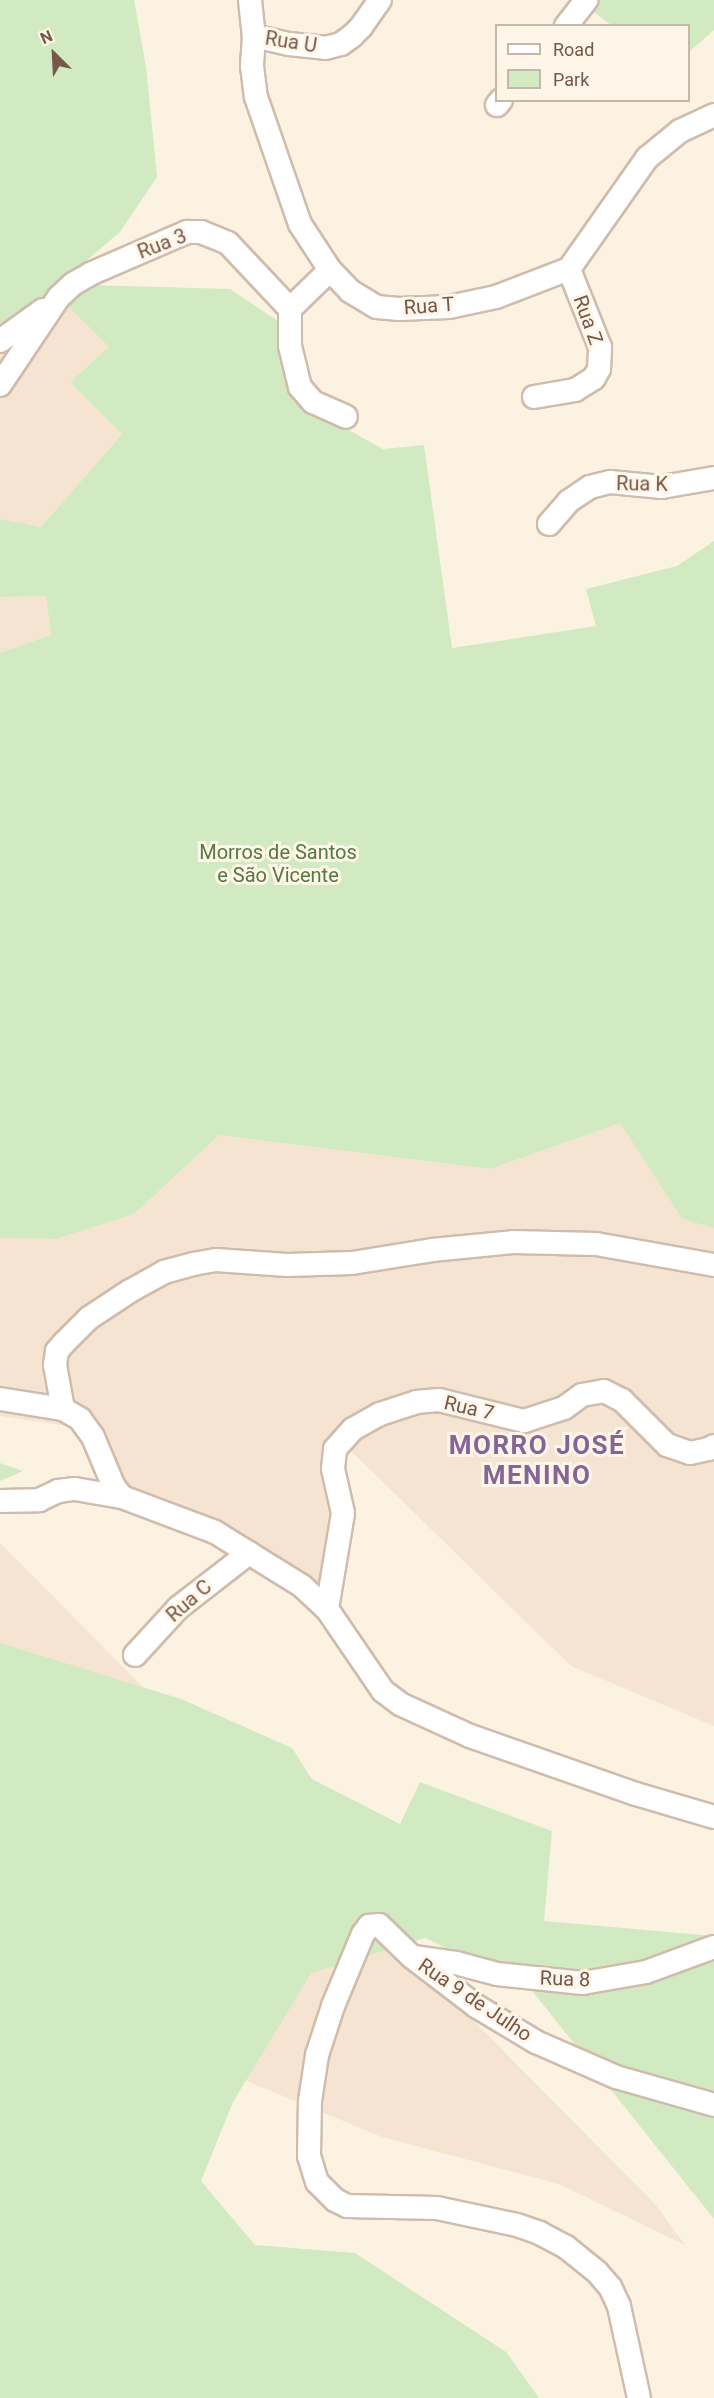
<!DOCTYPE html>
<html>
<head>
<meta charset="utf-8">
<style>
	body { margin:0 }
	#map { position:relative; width:714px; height:2398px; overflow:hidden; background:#fcf2e2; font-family:Roboto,sans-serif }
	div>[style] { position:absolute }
	.residential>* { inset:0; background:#f4e4d1 }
	.green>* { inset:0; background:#d2eac1 }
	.roads { filter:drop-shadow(2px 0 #cfbcac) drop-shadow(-2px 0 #cfbcac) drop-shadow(0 2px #cfbcac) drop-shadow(0 -2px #cfbcac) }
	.street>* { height:22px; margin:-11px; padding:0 11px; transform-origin:11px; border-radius:11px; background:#fff }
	span { translate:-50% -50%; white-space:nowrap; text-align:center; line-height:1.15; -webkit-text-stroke:6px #fff6e9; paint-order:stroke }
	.street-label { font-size:20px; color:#745849 }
	.park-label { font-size:20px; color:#527a41 }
	.district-label { font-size:26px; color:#866497; font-weight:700; letter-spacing:1.5px }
	.legend { position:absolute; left:495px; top:24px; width:195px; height:78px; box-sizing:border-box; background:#fff6e9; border:2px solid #c7b7a9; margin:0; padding:8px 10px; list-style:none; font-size:18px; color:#745849 }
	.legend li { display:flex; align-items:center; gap:12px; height:30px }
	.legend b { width:30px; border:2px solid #c7b7a9 }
	.north { position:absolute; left:24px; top:24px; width:60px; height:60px; -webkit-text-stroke:4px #fff6e9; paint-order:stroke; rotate:336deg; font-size:16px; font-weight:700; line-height:24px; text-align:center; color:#745849 }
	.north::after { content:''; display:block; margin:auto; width:21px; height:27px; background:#745849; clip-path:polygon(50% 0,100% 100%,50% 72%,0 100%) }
</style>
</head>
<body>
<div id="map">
	<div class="residential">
		<i style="clip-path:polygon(53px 290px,109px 347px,70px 382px,122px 434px,41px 527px,0 519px,0 329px,19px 318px)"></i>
		<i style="clip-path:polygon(46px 596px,51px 636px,0 653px,0 597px)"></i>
		<i style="clip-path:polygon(620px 1123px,682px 1219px,714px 1228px,714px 1726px,571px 1666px,347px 1447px,330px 1606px,300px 1580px,114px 1496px,87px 1438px,68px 1426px,0 1416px,0 1238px,56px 1239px,134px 1214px,219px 1135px,490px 1169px)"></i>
		<i style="clip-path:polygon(0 1543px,655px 2204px,685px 2245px,559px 2184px,382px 2137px,242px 2079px,0 1894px)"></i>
	</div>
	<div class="green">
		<i style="clip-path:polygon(0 0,134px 0,146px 67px,157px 177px,120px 232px,19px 318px,0 329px)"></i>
		<i style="clip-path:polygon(598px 0,714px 0,714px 30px,689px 52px,688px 26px,611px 25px,590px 9px)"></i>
		<i style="clip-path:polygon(91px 285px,230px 289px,281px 323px,302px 404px,383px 449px,424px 445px,452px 648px,596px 626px,586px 589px,677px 566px,714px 541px,714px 1228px,682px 1219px,620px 1123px,490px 1169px,219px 1135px,134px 1214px,56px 1239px,0 1238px,0 653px,51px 635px,46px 596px,0 597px,0 519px,41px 527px,122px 434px,70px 382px,109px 347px,67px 305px)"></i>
		<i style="clip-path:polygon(0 1463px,23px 1471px,0 1481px)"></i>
		<i style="clip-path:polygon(0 1643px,181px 1699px,292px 1748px,312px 1779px,400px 1824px,420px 1782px,552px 1831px,544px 1921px,714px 1936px,714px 2219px,529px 1987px,425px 1938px,311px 1973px,233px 2102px,201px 2181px,255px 2245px,355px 2253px,506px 2352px,539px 2398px,0 2398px)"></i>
	</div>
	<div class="roads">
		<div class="street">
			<i style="left:250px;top:0;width:36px;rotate:84deg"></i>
			<i style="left:254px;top:36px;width:36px;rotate:13deg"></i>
			<i style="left:289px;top:44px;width:36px;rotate:6deg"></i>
			<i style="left:325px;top:48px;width:16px;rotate:-14deg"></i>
			<i style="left:341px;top:44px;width:14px;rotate:-36deg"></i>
			<i style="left:352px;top:36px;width:13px;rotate:-45deg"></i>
			<i style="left:361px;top:27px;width:33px;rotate:-55deg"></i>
			<i style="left:566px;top:26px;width:33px;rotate:-52deg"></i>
			<i style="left:254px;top:36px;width:30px;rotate:94deg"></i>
			<i style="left:252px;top:66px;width:31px;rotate:83deg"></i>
			<i style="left:256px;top:97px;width:134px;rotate:70.9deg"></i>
			<i style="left:300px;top:224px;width:55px;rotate:56.9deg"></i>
			<i style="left:330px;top:270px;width:29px;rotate:46deg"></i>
			<i style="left:350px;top:291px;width:31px;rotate:31deg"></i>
			<i style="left:377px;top:307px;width:22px;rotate:5deg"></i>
			<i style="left:399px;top:309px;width:50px;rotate:-2.3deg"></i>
			<i style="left:449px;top:307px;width:48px;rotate:-12deg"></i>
			<i style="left:496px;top:297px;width:78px;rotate:-21deg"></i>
			<i style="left:569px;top:269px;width:136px;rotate:-54.9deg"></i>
			<i style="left:647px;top:158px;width:43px;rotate:-39.3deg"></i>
			<i style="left:680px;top:131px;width:38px;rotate:-25deg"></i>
			<i style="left:497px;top:105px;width:6px;rotate:-51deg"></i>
			<i style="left:290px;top:309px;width:56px;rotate:-44.3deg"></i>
			<i style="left:0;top:341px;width:53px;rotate:-35.8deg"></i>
			<i style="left:0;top:385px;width:106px;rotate:-56.2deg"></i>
			<i style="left:59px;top:297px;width:19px;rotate:-43deg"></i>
			<i style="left:73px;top:284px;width:20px;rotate:-30deg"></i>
			<i style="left:90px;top:274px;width:106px;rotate:-23.4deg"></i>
			<i style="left:187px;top:232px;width:14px"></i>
			<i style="left:201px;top:232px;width:29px;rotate:22deg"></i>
			<i style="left:228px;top:243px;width:91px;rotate:46.8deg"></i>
			<i style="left:290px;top:309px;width:37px;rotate:90deg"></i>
			<i style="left:290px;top:346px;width:42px;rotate:76.3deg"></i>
			<i style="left:300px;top:387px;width:20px;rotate:49deg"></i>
			<i style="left:313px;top:402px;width:36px;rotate:24deg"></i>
			<i style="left:534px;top:397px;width:42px;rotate:-9.7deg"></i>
			<i style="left:575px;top:390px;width:22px;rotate:-32deg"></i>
			<i style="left:594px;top:378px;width:10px;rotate:-61deg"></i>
			<i style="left:599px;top:369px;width:22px;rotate:-87deg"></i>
			<i style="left:600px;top:347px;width:84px;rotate:-111.7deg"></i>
			<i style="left:549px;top:524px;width:30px;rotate:-49deg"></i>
			<i style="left:569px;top:501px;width:25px;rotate:-34deg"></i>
			<i style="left:590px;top:487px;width:21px;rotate:-14deg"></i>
			<i style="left:610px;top:482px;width:52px;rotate:5.5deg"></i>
			<i style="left:662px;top:487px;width:53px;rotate:-9.8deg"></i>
			<i style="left:0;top:1399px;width:64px;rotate:9deg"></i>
			<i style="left:63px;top:1409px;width:20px;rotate:30deg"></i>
			<i style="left:80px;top:1419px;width:22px;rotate:54deg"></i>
			<i style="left:93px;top:1437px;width:54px;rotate:67.2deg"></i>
			<i style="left:114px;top:1487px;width:13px;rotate:51deg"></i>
			<i style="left:63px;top:1409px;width:45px;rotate:-100.3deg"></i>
			<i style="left:55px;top:1365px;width:14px;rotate:-82deg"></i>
			<i style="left:57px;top:1351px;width:11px;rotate:-49deg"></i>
			<i style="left:64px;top:1343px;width:35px;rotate:-45deg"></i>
			<i style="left:89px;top:1318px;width:49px;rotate:-33.4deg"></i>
			<i style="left:130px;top:1291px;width:39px;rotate:-29deg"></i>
			<i style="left:164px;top:1272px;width:30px;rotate:-15deg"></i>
			<i style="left:193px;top:1264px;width:23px;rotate:-10deg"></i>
			<i style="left:216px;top:1260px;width:71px;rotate:4deg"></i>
			<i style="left:287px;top:1265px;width:65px;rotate:-1.8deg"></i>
			<i style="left:352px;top:1263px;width:81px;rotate:-9.2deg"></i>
			<i style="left:432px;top:1250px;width:81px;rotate:-5.6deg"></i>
			<i style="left:513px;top:1242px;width:83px;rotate:1.4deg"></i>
			<i style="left:596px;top:1244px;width:120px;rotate:10.1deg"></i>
			<i style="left:0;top:1501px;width:39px;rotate:-1deg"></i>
			<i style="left:39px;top:1500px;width:21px;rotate:-25deg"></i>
			<i style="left:58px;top:1491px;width:17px;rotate:-7deg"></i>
			<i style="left:75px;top:1489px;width:48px;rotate:9.7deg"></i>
			<i style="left:122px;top:1497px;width:99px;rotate:20.6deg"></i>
			<i style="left:215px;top:1532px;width:102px;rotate:31.8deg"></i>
			<i style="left:302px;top:1586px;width:34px;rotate:43deg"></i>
			<i style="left:327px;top:1609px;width:99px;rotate:55.7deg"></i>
			<i style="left:383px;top:1691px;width:21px;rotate:37deg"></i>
			<i style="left:400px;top:1704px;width:77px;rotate:24.6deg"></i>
			<i style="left:470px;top:1736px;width:176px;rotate:19.3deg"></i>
			<i style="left:636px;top:1794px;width:81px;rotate:16.4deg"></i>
			<i style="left:327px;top:1609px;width:97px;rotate:-80.5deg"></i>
			<i style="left:343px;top:1513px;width:45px;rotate:-102.8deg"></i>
			<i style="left:333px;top:1469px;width:20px;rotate:-84deg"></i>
			<i style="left:335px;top:1449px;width:27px;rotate:-48deg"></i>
			<i style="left:353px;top:1429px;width:31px;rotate:-29deg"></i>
			<i style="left:380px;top:1414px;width:38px;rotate:-18deg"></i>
			<i style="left:416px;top:1402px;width:23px;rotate:-5deg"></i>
			<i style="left:439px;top:1400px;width:88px;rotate:13.9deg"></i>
			<i style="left:524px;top:1421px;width:42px;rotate:-18deg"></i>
			<i style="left:564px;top:1408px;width:22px;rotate:-36deg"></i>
			<i style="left:582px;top:1395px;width:22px;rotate:-10deg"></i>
			<i style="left:604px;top:1391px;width:20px;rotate:27deg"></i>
			<i style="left:622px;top:1400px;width:64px;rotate:45deg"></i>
			<i style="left:667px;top:1445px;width:24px;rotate:19deg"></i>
			<i style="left:690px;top:1453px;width:19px;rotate:-12deg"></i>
			<i style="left:709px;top:1449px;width:6px;rotate:-31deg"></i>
			<i style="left:135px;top:1655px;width:64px;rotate:-47.5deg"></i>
			<i style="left:178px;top:1608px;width:90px;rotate:-37.8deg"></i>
			<i style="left:414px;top:1957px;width:42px;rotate:8.1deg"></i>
			<i style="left:456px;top:1963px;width:42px;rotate:15deg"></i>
			<i style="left:497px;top:1974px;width:86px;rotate:6deg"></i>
			<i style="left:583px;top:1983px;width:64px;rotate:-9.9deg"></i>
			<i style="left:646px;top:1972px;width:72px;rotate:-20.2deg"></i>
			<i style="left:639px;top:2398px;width:94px;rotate:-102.3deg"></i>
			<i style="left:619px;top:2306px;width:21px;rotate:-115deg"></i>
			<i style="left:610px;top:2287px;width:20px;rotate:-131deg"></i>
			<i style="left:597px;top:2272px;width:40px;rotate:-141deg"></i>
			<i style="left:566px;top:2247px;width:30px;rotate:-152deg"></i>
			<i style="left:540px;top:2233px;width:24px;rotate:-161deg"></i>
			<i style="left:517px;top:2225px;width:82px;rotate:-168deg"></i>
			<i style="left:437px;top:2208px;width:90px;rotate:-178.7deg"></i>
			<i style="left:347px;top:2206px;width:13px;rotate:-153deg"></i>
			<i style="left:335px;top:2200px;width:25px;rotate:-135deg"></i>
			<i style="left:317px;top:2182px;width:27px;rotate:-107deg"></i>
			<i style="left:309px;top:2156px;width:55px;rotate:-89deg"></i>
			<i style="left:310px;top:2101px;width:47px;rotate:-81.3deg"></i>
			<i style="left:317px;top:2055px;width:52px;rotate:-71.9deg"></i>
			<i style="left:333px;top:2006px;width:78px;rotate:-67.4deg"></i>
			<i style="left:363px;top:1934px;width:10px;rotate:-53deg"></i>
			<i style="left:369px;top:1926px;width:10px;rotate:-6deg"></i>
			<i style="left:379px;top:1925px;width:46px;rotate:44.1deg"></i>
			<i style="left:412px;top:1957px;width:81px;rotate:37.4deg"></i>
			<i style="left:476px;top:2006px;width:70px;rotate:31deg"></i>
			<i style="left:536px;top:2042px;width:87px;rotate:23.6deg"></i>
			<i style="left:616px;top:2077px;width:102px;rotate:15.9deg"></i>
		</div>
	</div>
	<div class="street-label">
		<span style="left:291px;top:42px;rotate:9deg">Rua U</span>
		<span style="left:162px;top:244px;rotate:-21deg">Rua 3</span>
		<span style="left:429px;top:306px;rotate:-4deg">Rua T</span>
		<span style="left:588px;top:320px;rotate:70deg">Rua Z</span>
		<span style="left:642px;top:484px;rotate:1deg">Rua K</span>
		<span style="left:469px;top:1408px;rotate:13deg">Rua 7</span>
		<span style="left:189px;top:1601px;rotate:-41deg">Rua C</span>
		<span style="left:565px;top:1979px;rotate:2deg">Rua 8</span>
		<span style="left:475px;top:2000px;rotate:34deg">Rua 9 de Julho</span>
	</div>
	<div class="park-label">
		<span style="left:278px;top:864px">Morros de Santos<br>e São Vicente</span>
	</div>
	<div class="district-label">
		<span style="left:537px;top:1461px">MORRO JOSÉ<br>MENINO</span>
	</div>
	<ul class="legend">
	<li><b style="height:8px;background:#fff"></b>Road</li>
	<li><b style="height:16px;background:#d2eac1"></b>Park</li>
	</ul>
	<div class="north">N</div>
</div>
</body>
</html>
